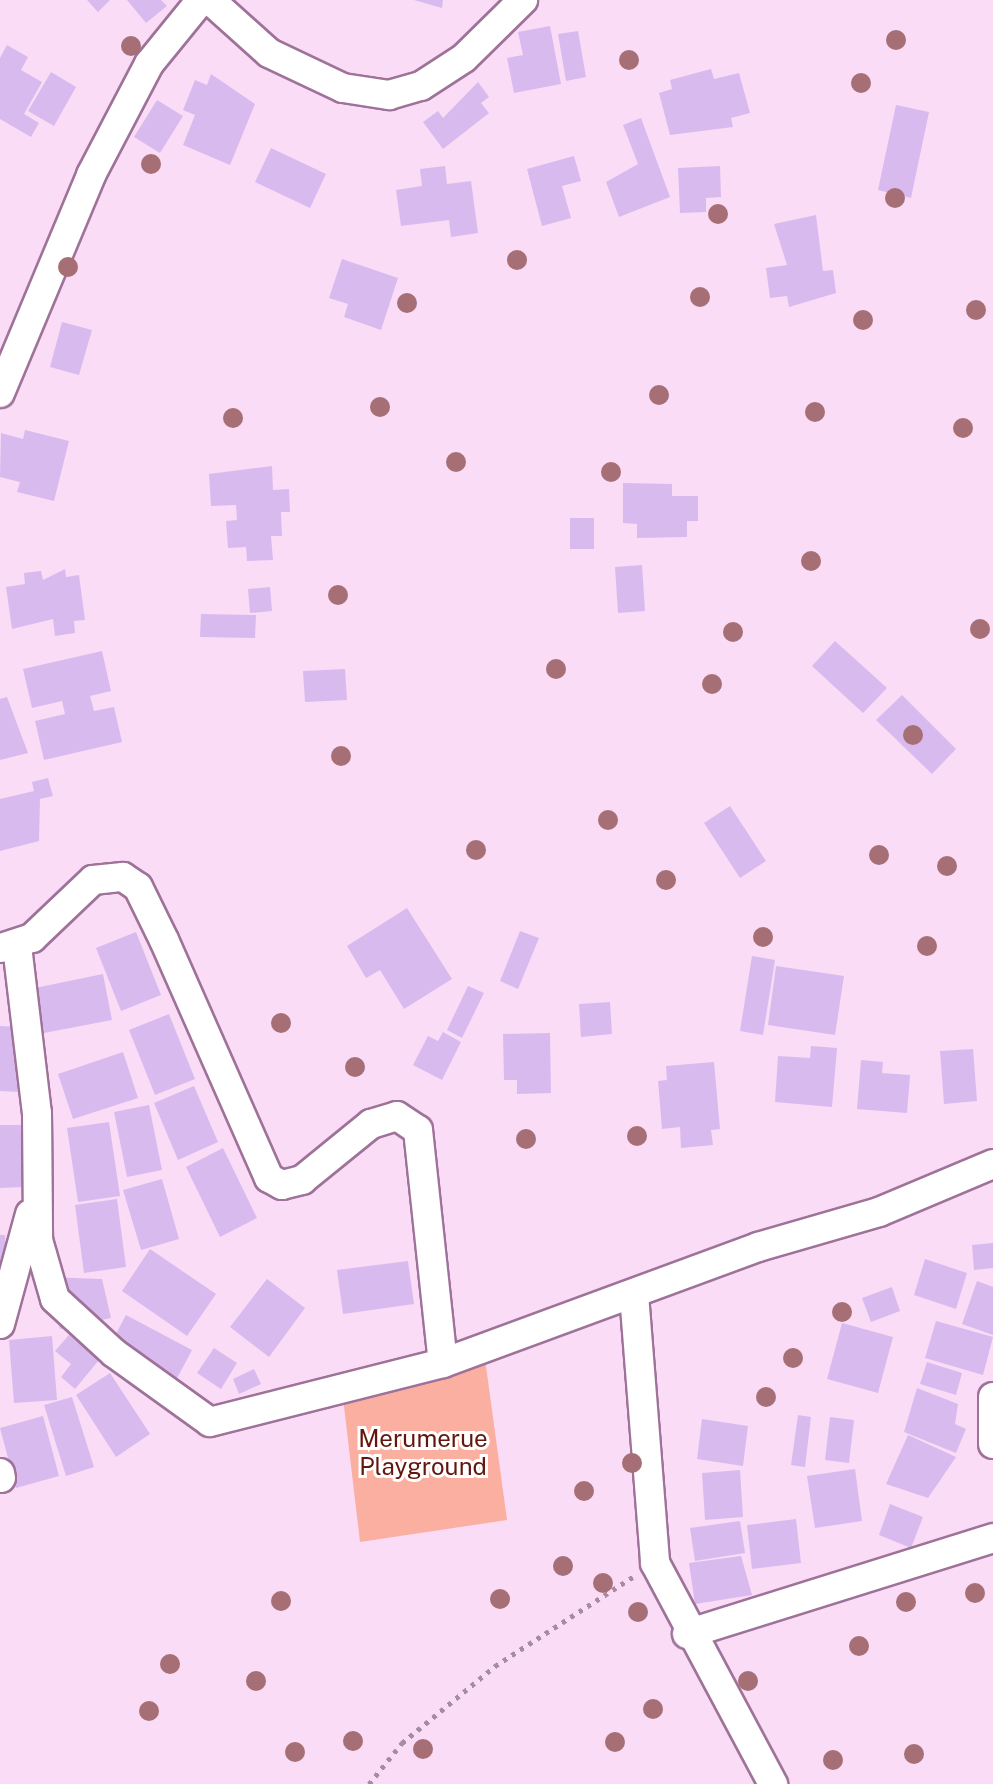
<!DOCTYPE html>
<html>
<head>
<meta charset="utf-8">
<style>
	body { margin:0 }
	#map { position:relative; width:993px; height:1784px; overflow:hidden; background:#fadcf6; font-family:"Public Sans",sans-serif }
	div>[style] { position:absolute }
	.green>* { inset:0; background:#fbafa1 }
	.building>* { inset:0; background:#d9baef }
	.path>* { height:5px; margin-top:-2.5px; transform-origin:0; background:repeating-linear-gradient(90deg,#a58ca2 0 4px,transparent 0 10px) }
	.roads { filter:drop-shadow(2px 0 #9f7299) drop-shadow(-2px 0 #9f7299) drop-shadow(0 2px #9f7299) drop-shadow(0 -2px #9f7299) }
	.street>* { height:28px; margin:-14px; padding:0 14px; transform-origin:14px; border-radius:14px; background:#fff }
	.trees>* { width:20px; height:20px; margin:-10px; border-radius:50%; background:#a66f75 }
	span { translate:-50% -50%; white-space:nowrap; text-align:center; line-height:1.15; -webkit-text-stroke:6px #fff; paint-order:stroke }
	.park-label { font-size:24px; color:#62160c }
</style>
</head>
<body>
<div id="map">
	<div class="green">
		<i style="clip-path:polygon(485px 1359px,507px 1520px,360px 1542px,343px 1398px)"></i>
	</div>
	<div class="building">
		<i style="clip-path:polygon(87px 0,110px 0,98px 12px)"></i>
		<i style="clip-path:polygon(127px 0,161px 0,167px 6px,146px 23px)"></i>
		<i style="clip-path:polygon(414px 0,443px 0,442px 8px)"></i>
		<i style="clip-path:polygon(550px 26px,561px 84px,514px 93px,507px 58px,523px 55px,518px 32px)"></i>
		<i style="clip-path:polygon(578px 31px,586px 77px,566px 81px,558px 34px)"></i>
		<i style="clip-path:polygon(7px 45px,28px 57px,21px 70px,42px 82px,24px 114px,39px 123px,31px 137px,0 119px,0 58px)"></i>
		<i style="clip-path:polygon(711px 69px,714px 79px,739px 73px,750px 113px,731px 118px,733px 127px,670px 135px,659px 93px,672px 89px,670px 80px)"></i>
		<i style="clip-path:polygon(51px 72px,76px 87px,54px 126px,28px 111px)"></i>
		<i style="clip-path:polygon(211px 74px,255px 104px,230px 165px,183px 145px,195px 115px,183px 110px,195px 80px,207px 85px)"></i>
		<i style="clip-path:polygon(478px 82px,489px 97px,481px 103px,489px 113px,443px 149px,423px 122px,438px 111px,443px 118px)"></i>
		<i style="clip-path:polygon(157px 100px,183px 116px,160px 153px,134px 137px)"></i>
		<i style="clip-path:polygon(896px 105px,929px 112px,911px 198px,878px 190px)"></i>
		<i style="clip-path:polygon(641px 118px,670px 197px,619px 217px,606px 182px,638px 164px,623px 125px)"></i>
		<i style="clip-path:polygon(271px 148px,326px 174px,310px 208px,255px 182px)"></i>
		<i style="clip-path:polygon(574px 156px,581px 181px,562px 186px,571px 218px,542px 226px,527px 169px)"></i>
		<i style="clip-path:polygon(445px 166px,447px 184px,471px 181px,478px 233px,451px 237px,449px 220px,401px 226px,396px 190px,422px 186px,420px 169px)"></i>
		<i style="clip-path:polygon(720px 166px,721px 197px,706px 198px,706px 212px,680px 213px,678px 168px)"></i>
		<i style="clip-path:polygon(816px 215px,823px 271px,833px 270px,836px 293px,789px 307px,787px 296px,770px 298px,766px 268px,787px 265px,774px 224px)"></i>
		<i style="clip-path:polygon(342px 259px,398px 278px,381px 330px,344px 317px,348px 304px,329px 298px)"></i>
		<i style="clip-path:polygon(62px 322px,92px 330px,79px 375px,50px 367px)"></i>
		<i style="clip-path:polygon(25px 430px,69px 441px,54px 501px,17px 492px,20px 482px,0 477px,1px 433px,23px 439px)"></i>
		<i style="clip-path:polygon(272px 466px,273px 490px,289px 489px,290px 512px,281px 512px,282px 536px,271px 536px,273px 560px,247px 561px,246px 547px,228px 548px,226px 521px,237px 520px,236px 505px,211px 506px,209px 474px)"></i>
		<i style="clip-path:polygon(623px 483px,672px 484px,672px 496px,698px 496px,698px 521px,687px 521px,687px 537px,637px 538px,637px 524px,623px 523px)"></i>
		<i style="clip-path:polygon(570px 518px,594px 518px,594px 549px,570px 549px)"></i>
		<i style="clip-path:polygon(642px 565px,645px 611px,618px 613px,615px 567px)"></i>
		<i style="clip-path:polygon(65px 569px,66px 577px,79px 575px,85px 620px,74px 621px,75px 633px,55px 636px,53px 619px,12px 629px,6px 587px,25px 584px,24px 573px,41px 571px,43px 580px)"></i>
		<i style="clip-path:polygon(270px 587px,272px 611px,250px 613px,248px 589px)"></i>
		<i style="clip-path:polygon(201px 614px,256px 615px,255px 638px,200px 637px)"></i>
		<i style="clip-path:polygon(835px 641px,887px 688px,863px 713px,812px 666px)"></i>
		<i style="clip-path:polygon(102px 651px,111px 691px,90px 696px,94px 711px,114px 707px,122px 742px,44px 760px,35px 721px,65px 714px,62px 701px,32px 708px,23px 669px)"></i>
		<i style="clip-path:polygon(345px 669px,347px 700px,305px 702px,303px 671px)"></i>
		<i style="clip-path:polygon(902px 695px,956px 749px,932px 774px,876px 720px)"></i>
		<i style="clip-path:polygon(7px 697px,28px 753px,0 760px,0 699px)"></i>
		<i style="clip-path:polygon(48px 778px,53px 796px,40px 799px,39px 841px,0 851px,0 799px,34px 791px,32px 782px)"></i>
		<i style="clip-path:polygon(730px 806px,766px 861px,740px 878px,704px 823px)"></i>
		<i style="clip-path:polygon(407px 908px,452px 979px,404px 1009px,380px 970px,366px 978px,347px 946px)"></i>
		<i style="clip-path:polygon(520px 931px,539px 938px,518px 989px,500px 981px)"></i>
		<i style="clip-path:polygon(136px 932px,161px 995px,121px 1011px,96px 948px)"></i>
		<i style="clip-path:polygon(752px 956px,775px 960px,763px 1035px,740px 1031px)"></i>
		<i style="clip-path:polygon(776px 966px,844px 976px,835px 1035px,768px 1025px)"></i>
		<i style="clip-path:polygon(103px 974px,112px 1020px,44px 1033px,35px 988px)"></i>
		<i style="clip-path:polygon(468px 986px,484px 993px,462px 1038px,447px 1030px)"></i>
		<i style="clip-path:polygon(610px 1002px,612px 1034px,581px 1037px,579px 1004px)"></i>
		<i style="clip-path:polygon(169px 1014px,195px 1079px,155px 1095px,129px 1030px)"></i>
		<i style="clip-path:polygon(0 1026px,21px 1027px,19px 1092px,0 1091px)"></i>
		<i style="clip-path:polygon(443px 1032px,461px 1042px,442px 1080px,413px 1065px,428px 1036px,438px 1041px)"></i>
		<i style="clip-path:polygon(550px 1033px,551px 1093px,517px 1094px,517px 1080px,504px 1080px,503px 1034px)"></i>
		<i style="clip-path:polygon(811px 1046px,837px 1048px,832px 1107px,775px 1102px,778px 1056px,810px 1058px)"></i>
		<i style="clip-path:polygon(973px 1049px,977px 1101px,944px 1104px,940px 1051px)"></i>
		<i style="clip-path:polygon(123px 1052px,138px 1098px,73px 1119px,58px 1074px)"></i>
		<i style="clip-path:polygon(861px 1060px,883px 1062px,882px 1073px,910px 1075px,907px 1113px,857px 1109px)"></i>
		<i style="clip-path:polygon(714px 1062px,720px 1129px,711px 1130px,713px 1145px,681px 1148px,680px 1127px,662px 1129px,658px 1081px,667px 1080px,666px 1066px)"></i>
		<i style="clip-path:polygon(194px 1086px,218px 1142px,178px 1160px,154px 1103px)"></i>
		<i style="clip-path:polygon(149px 1105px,162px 1170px,127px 1177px,114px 1112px)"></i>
		<i style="clip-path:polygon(109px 1122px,120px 1196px,78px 1202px,67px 1128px)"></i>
		<i style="clip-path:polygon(0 1125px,21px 1125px,23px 1187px,0 1188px)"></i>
		<i style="clip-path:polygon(223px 1148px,257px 1218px,220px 1237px,186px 1167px)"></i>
		<i style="clip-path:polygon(162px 1179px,179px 1239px,141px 1250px,123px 1190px)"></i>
		<i style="clip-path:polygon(117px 1199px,126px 1267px,84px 1273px,75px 1205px)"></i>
		<i style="clip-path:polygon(0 1235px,5px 1235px,7px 1277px,0 1278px)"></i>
		<i style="clip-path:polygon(993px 1243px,993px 1268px,974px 1270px,972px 1245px)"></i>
		<i style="clip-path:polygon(150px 1249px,216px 1294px,187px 1336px,122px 1291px)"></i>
		<i style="clip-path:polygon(925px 1259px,967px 1273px,956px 1309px,914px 1295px)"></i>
		<i style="clip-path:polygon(408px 1261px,414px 1304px,343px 1314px,337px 1270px)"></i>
		<i style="clip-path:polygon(48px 1277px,102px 1279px,111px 1318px,60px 1329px)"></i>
		<i style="clip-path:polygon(267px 1279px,305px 1308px,269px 1357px,230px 1327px)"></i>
		<i style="clip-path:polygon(977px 1281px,993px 1287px,993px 1335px,962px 1324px)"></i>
		<i style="clip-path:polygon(892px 1287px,900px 1311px,871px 1322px,862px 1298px)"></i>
		<i style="clip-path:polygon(126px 1315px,192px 1350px,175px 1382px,109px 1347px)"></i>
		<i style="clip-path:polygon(936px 1321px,993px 1337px,983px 1375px,925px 1358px)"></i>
		<i style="clip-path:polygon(842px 1323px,893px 1337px,878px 1393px,827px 1379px)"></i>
		<i style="clip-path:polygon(69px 1335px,99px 1360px,75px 1389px,61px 1377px,71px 1364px,55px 1351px)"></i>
		<i style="clip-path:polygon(52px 1336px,57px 1400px,14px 1403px,9px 1340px)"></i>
		<i style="clip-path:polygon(214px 1348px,237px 1363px,221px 1389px,197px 1373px)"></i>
		<i style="clip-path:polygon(927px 1362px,962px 1373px,956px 1395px,920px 1384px)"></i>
		<i style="clip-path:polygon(254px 1369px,261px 1384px,239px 1394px,233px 1379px)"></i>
		<i style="clip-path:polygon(110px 1373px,150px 1434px,116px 1457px,76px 1395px)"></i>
		<i style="clip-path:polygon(917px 1388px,958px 1404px,955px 1424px,966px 1429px,956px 1453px,904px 1432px)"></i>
		<i style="clip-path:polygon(72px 1397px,94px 1467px,66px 1476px,44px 1405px)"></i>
		<i style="clip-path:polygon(798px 1415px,811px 1417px,805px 1467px,791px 1465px)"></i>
		<i style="clip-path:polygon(43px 1416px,59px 1476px,16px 1488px,0 1428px)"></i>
		<i style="clip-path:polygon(830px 1417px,854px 1420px,849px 1463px,825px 1460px)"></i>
		<i style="clip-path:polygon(702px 1419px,748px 1426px,743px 1466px,697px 1459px)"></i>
		<i style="clip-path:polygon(908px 1435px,956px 1457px,928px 1498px,886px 1484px)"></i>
		<i style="clip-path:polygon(855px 1469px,862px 1521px,815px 1528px,807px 1476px)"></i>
		<i style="clip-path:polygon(740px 1470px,743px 1517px,705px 1520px,702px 1473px)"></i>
		<i style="clip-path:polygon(890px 1504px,923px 1517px,911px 1548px,879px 1535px)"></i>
		<i style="clip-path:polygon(796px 1519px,801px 1563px,752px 1569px,747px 1525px)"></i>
		<i style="clip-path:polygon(740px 1521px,745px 1553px,695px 1561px,690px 1528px)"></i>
		<i style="clip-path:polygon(741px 1556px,752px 1595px,695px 1604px,689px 1563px)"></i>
	</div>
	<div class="path">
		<i style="left:369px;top:1784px;width:53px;rotate:-51.2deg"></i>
		<i style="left:402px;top:1743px;width:121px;rotate:-39.6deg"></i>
		<i style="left:495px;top:1666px;width:166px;rotate:-32.9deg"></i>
	</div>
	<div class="roads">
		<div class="street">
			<i style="left:210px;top:0;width:79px;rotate:41.9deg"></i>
			<i style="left:269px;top:53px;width:82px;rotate:25.3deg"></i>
			<i style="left:343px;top:88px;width:47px;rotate:8.7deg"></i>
			<i style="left:389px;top:95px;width:33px;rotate:-16deg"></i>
			<i style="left:421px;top:86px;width:51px;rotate:-33.1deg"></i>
			<i style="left:464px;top:58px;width:83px;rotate:-44.5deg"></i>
			<i style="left:0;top:393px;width:236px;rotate:-67.3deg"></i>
			<i style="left:91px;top:175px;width:125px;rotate:-62.4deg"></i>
			<i style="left:149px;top:64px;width:82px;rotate:-50.9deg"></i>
			<i style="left:17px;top:946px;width:168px;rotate:83.2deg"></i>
			<i style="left:37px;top:1113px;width:127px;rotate:89.5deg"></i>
			<i style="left:38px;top:1240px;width:61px;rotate:73.9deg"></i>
			<i style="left:55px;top:1299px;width:80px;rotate:42.5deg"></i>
			<i style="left:114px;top:1353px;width:118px;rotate:35.7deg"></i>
			<i style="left:210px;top:1422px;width:240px;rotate:-14.2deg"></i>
			<i style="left:443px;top:1363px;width:336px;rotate:-20.2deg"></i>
			<i style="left:758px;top:1247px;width:126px;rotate:-16.1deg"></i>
			<i style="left:879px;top:1212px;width:124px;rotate:-22.8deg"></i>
			<i style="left:1px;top:948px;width:33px;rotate:-18deg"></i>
			<i style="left:32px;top:938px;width:84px;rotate:-43.6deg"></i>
			<i style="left:93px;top:880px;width:30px;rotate:-6deg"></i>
			<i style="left:123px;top:877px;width:18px;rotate:34deg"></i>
			<i style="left:138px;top:887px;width:59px;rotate:63.9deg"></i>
			<i style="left:164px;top:940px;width:260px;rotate:66.2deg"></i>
			<i style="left:269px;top:1178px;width:15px;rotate:28deg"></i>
			<i style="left:282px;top:1185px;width:21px;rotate:-14deg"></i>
			<i style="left:302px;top:1180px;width:89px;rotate:-39.1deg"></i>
			<i style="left:371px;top:1124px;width:27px;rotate:-17deg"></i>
			<i style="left:397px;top:1116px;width:25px;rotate:34deg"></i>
			<i style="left:418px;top:1130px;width:234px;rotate:83.9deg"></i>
			<i style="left:634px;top:1294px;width:270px;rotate:85.5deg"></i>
			<i style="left:655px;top:1563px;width:251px;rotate:61.9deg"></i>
			<i style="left:0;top:1324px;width:114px;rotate:-74.7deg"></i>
			<i style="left:993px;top:1397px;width:47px;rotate:90deg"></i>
			<i style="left:0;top:1473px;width:5px;rotate:79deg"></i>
			<i style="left:687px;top:1634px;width:321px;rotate:-17.4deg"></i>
		</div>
	</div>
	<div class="trees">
		<i style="left:896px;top:40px"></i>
		<i style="left:131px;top:46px"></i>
		<i style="left:629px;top:60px"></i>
		<i style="left:861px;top:83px"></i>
		<i style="left:151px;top:164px"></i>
		<i style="left:895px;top:198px"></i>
		<i style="left:718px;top:214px"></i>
		<i style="left:517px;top:260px"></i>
		<i style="left:68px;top:267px"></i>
		<i style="left:700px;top:297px"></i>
		<i style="left:407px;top:303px"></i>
		<i style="left:976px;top:310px"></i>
		<i style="left:863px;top:320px"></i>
		<i style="left:659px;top:395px"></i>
		<i style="left:380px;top:407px"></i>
		<i style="left:815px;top:412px"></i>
		<i style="left:233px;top:418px"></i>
		<i style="left:963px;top:428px"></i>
		<i style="left:456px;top:462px"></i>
		<i style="left:611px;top:472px"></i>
		<i style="left:811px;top:561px"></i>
		<i style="left:338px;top:595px"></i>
		<i style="left:980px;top:629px"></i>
		<i style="left:733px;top:632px"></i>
		<i style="left:556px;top:669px"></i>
		<i style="left:712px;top:684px"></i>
		<i style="left:913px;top:735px"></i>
		<i style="left:341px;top:756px"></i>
		<i style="left:608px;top:820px"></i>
		<i style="left:476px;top:850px"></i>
		<i style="left:879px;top:855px"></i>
		<i style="left:947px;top:866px"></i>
		<i style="left:666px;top:880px"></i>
		<i style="left:763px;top:937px"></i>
		<i style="left:927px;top:946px"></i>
		<i style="left:281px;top:1023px"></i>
		<i style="left:355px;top:1067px"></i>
		<i style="left:637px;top:1136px"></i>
		<i style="left:526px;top:1139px"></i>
		<i style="left:842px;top:1312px"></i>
		<i style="left:793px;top:1358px"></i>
		<i style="left:766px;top:1397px"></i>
		<i style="left:632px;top:1463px"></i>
		<i style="left:584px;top:1491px"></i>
		<i style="left:563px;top:1566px"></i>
		<i style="left:603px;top:1583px"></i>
		<i style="left:975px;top:1593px"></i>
		<i style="left:500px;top:1599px"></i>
		<i style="left:281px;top:1601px"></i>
		<i style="left:906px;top:1602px"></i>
		<i style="left:638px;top:1612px"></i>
		<i style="left:859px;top:1646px"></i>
		<i style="left:170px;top:1664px"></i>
		<i style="left:256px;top:1681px"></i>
		<i style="left:748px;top:1681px"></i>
		<i style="left:653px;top:1709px"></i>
		<i style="left:149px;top:1711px"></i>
		<i style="left:353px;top:1741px"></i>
		<i style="left:615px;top:1742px"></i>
		<i style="left:423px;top:1749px"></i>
		<i style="left:295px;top:1752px"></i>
		<i style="left:914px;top:1754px"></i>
		<i style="left:833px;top:1760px"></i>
	</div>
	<div class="park-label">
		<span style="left:423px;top:1453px">Merumerue<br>Playground</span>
	</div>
</div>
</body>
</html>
